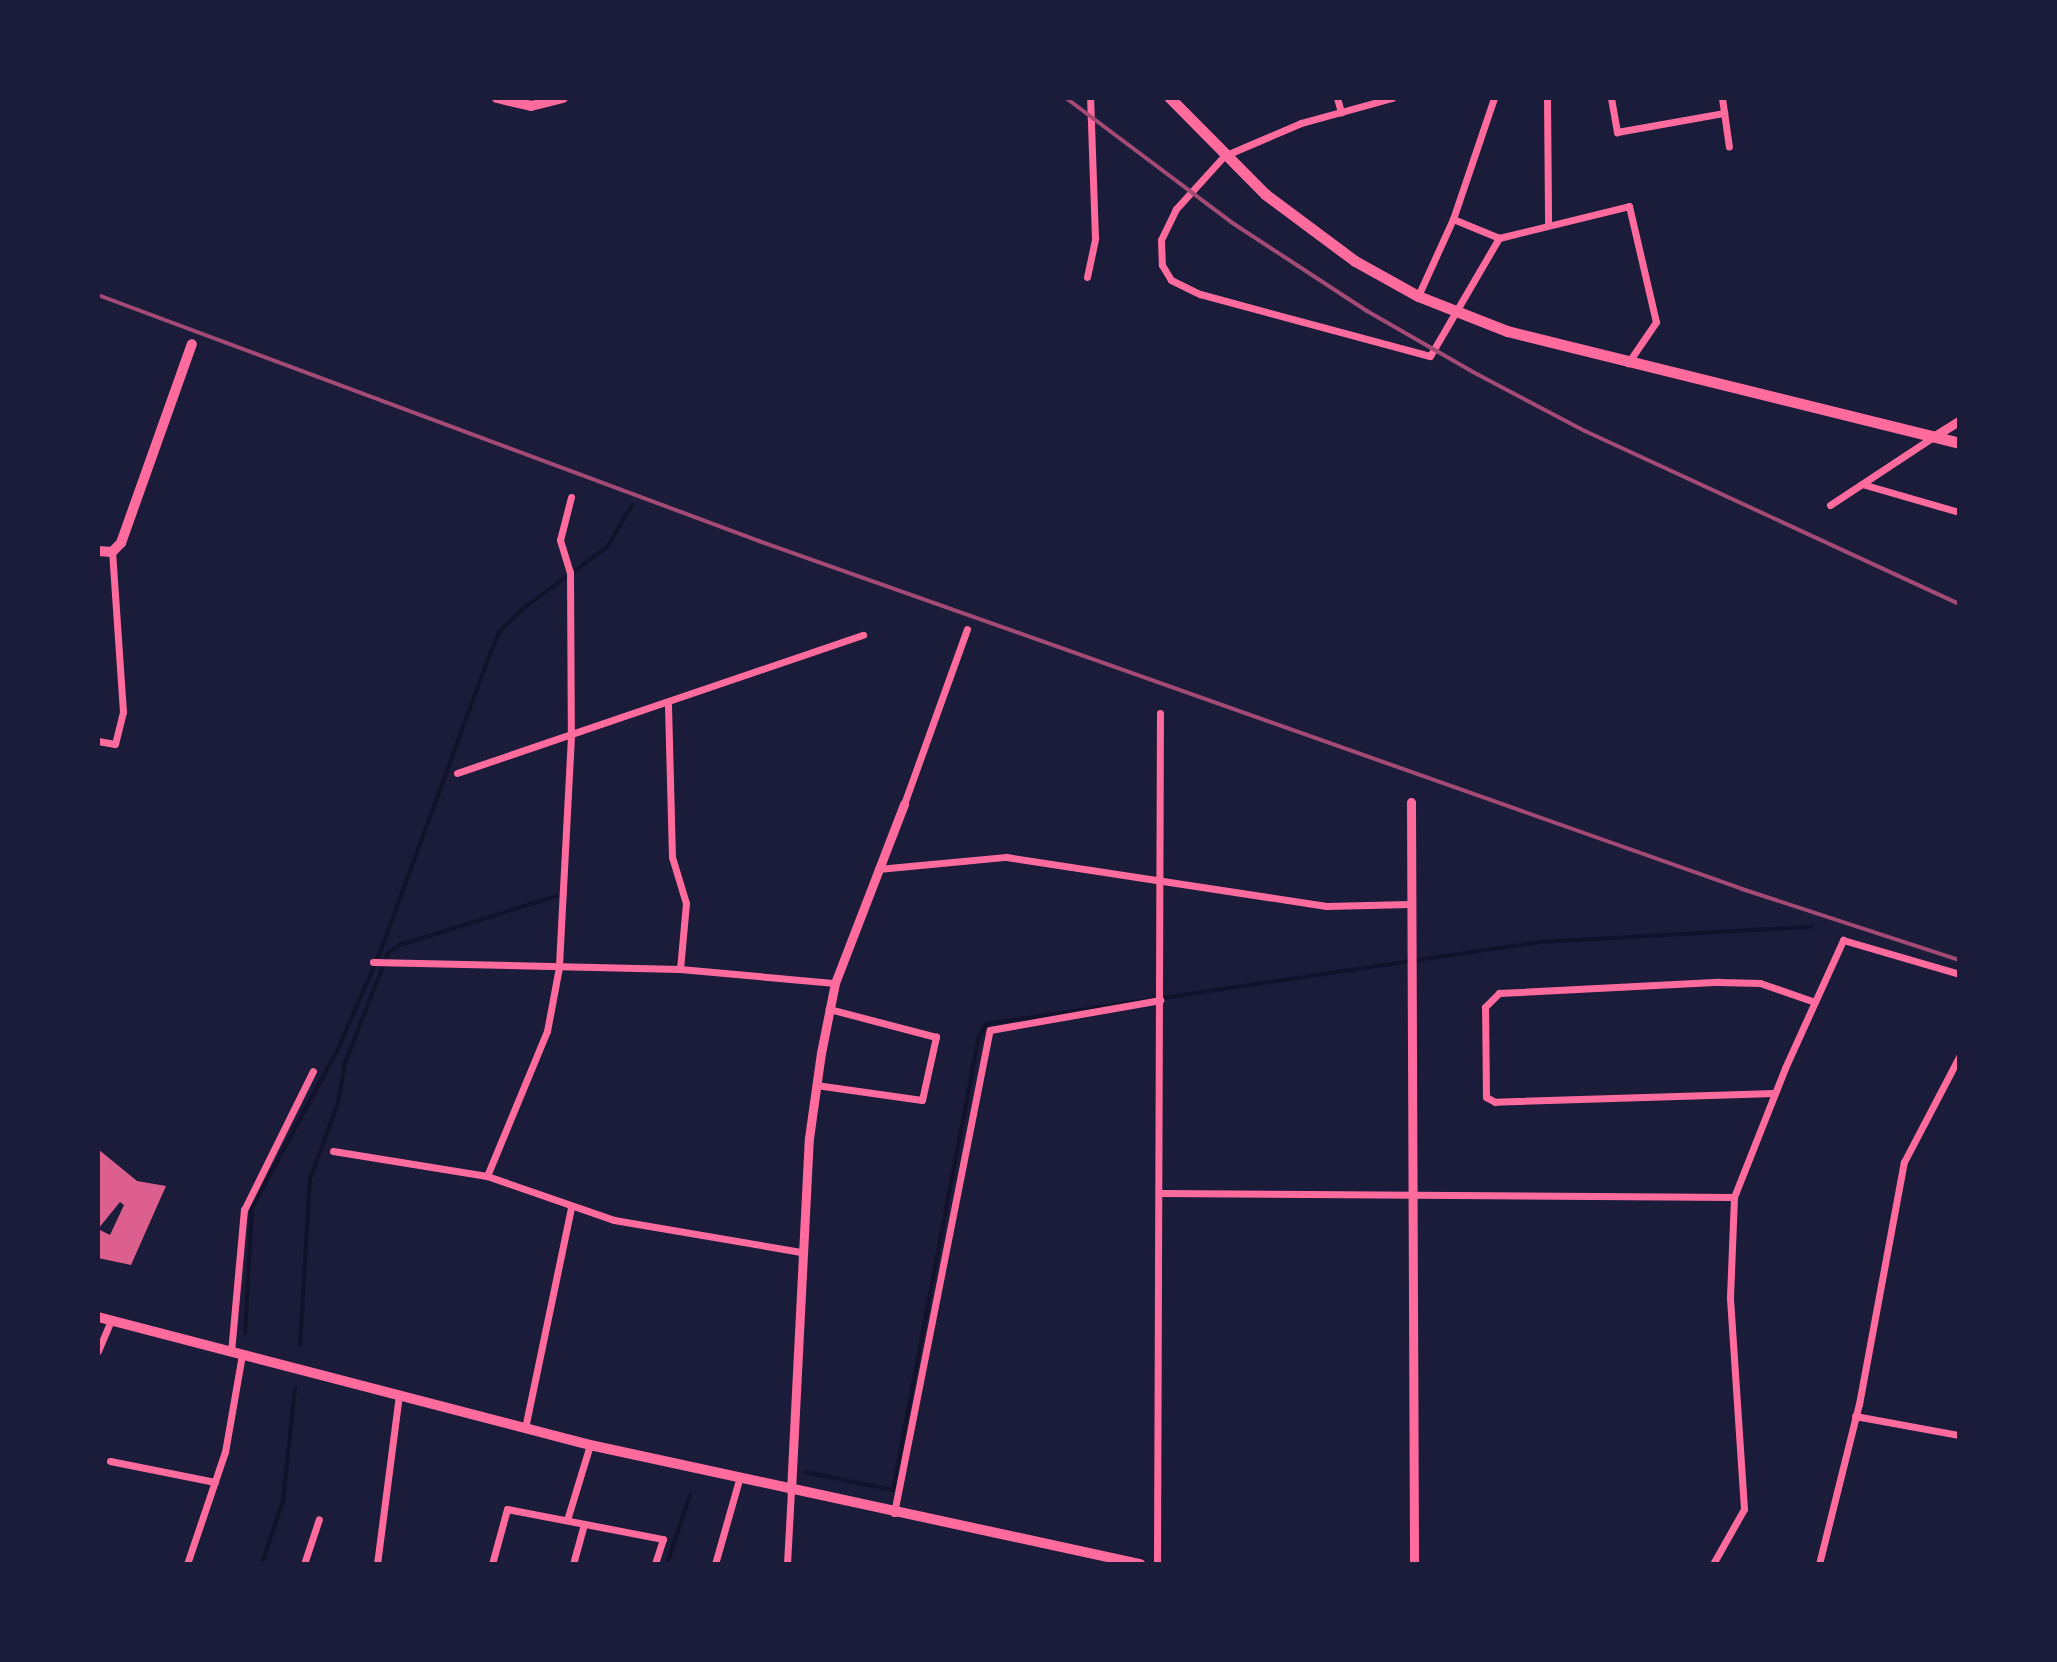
<!DOCTYPE html>
<html>
<head>
<meta charset="utf-8">
<style>
	body { margin:0 }
	#map { position:relative; width:2057px; height:1662px; overflow:hidden; background:#1b1b3a; font-family:"Sofia Sans Condensed",sans-serif }
	div>[style] { position:absolute }
	.stream>* { height:4px; margin:-2px; padding:0 2px; transform-origin:2px; border-radius:2px; background:#12122b }
	.building>* { inset:0; background:#dd5f8e }
	.minor>* { height:7px; margin:-3.5px; padding:0 3.5px; transform-origin:3.5px; border-radius:3.5px; background:#ff6b9d }
	.tertiary>* { height:9px; margin:-4.5px; padding:0 4.5px; transform-origin:4.5px; border-radius:4.5px; background:#ff6b9d }
	.secondary>* { height:10px; margin:-5px; padding:0 5px; transform-origin:5px; border-radius:5px; background:#ff6b9d }
	.primary>* { height:11px; margin:-5.5px; padding:0 5.5px; transform-origin:5.5px; border-radius:5.5px; background:#ff6b9d }
	.rail>* { height:4px; margin:-2px; padding:0 2px; transform-origin:2px; border-radius:2px; background:#a44b75 }
	span { translate:-50% -50%; white-space:nowrap; text-align:center; line-height:1.15; -webkit-text-stroke:8px #1b1b3a; paint-order:stroke }
	.frame { position:absolute; inset:0; border:100px solid #1b1b3a; pointer-events:none }
</style>
</head>
<body>
<div id="map">
	<div class="stream">
		<i style="left:245px;top:1333px;width:125px;rotate:-86.8deg"></i>
		<i style="left:252px;top:1208px;width:181px;rotate:-61.6deg"></i>
		<i style="left:338px;top:1049px;width:108px;rotate:-66.5deg"></i>
		<i style="left:381px;top:950px;width:319px;rotate:-69.8deg"></i>
		<i style="left:491px;top:651px;width:22px;rotate:-66deg"></i>
		<i style="left:500px;top:631px;width:30px;rotate:-45deg"></i>
		<i style="left:521px;top:610px;width:107px;rotate:-36.2deg"></i>
		<i style="left:607px;top:547px;width:49px;rotate:-59.2deg"></i>
		<i style="left:300px;top:1345px;width:166px;rotate:-86.6deg"></i>
		<i style="left:310px;top:1179px;width:81px;rotate:-69.8deg"></i>
		<i style="left:338px;top:1103px;width:41px;rotate:-80.1deg"></i>
		<i style="left:345px;top:1063px;width:118px;rotate:-68.6deg"></i>
		<i style="left:388px;top:953px;width:14px;rotate:-34deg"></i>
		<i style="left:400px;top:945px;width:164px;rotate:-17.4deg"></i>
		<i style="left:805px;top:1472px;width:90px;rotate:11.6deg"></i>
		<i style="left:893px;top:1490px;width:461px;rotate:-79.3deg"></i>
		<i style="left:979px;top:1037px;width:15px;rotate:-62deg"></i>
		<i style="left:986px;top:1024px;width:560px;rotate:-8.42deg"></i>
		<i style="left:1540px;top:942px;width:272px;rotate:-3.2deg"></i>
		<i style="left:262px;top:1564px;width:66px;rotate:-71.6deg"></i>
		<i style="left:283px;top:1501px;width:114px;rotate:-83.9deg"></i>
		<i style="left:667px;top:1564px;width:73px;rotate:-71.6deg"></i>
	</div>
	<div class="building">
		<i style="clip-path:polygon(evenodd,98px 1149px,137px 1181px,166px 1186px,131px 1265px,98px 1258px,98px 1149px,120px 1202px,124px 1205px,110px 1235px,98px 1229px,120px 1202px)"></i>
	</div>
	<div class="minor">
		<i style="left:1337px;top:98px;width:15px;rotate:74deg"></i>
		<i style="left:1392px;top:98px;width:94px;rotate:164.6deg"></i>
		<i style="left:1301px;top:123px;width:84px;rotate:156.8deg"></i>
		<i style="left:1224px;top:156px;width:72px;rotate:132.2deg"></i>
		<i style="left:1176px;top:209px;width:34px;rotate:116deg"></i>
		<i style="left:1161px;top:240px;width:25px;rotate:88deg"></i>
		<i style="left:1162px;top:265px;width:17px;rotate:59deg"></i>
		<i style="left:1171px;top:280px;width:32px;rotate:26deg"></i>
		<i style="left:1200px;top:294px;width:238px;rotate:15.1deg"></i>
		<i style="left:1430px;top:356px;width:137px;rotate:-59.7deg"></i>
		<i style="left:1547px;top:98px;width:125px;rotate:89.5deg"></i>
		<i style="left:1611px;top:98px;width:35px;rotate:80deg"></i>
		<i style="left:1617px;top:132px;width:109px;rotate:-10.1deg"></i>
		<i style="left:1722px;top:98px;width:49px;rotate:81.9deg"></i>
		<i style="left:1453px;top:219px;width:50px;rotate:22.4deg"></i>
		<i style="left:1499px;top:238px;width:134px;rotate:-13.8deg"></i>
		<i style="left:1629px;top:206px;width:119px;rotate:76.9deg"></i>
		<i style="left:1656px;top:322px;width:50px;rotate:124.3deg"></i>
		<i style="left:1087px;top:277px;width:40px;rotate:-78deg"></i>
		<i style="left:1095px;top:238px;width:140px;rotate:-92deg"></i>
		<i style="left:1418px;top:296px;width:85px;rotate:-65.6deg"></i>
		<i style="left:1453px;top:219px;width:128px;rotate:-71.3deg"></i>
		<i style="left:1862px;top:484px;width:101px;rotate:16.1deg"></i>
		<i style="left:571px;top:497px;width:44px;rotate:104.3deg"></i>
		<i style="left:560px;top:540px;width:34px;rotate:73deg"></i>
		<i style="left:570px;top:572px;width:164px;rotate:89.7deg"></i>
		<i style="left:571px;top:736px;width:231px;rotate:93deg"></i>
		<i style="left:559px;top:967px;width:65px;rotate:100.6deg"></i>
		<i style="left:547px;top:1031px;width:157px;rotate:112.5deg"></i>
		<i style="left:487px;top:1176px;width:134px;rotate:19.1deg"></i>
		<i style="left:614px;top:1220px;width:191px;rotate:9.7deg"></i>
		<i style="left:1830px;top:505px;width:123px;rotate:-33.4deg"></i>
		<i style="left:668px;top:705px;width:152px;rotate:88.5deg"></i>
		<i style="left:672px;top:857px;width:48px;rotate:73.1deg"></i>
		<i style="left:686px;top:903px;width:66px;rotate:95.2deg"></i>
		<i style="left:98px;top:741px;width:17px;rotate:10deg"></i>
		<i style="left:115px;top:744px;width:33px;rotate:-76deg"></i>
		<i style="left:123px;top:712px;width:160px;rotate:-93.9deg"></i>
		<i style="left:457px;top:773px;width:429px;rotate:-18.8deg"></i>
		<i style="left:904px;top:804px;width:186px;rotate:-70.2deg"></i>
		<i style="left:878px;top:869px;width:129px;rotate:-5.4deg"></i>
		<i style="left:1006px;top:857px;width:324px;rotate:8.7deg"></i>
		<i style="left:1326px;top:906px;width:84px;rotate:-1.4deg"></i>
		<i style="left:373px;top:962px;width:307px;rotate:1.3deg"></i>
		<i style="left:680px;top:969px;width:156px;rotate:5.2deg"></i>
		<i style="left:816px;top:1085px;width:107px;rotate:8.1deg"></i>
		<i style="left:922px;top:1100px;width:65px;rotate:-77.5deg"></i>
		<i style="left:936px;top:1037px;width:111px;rotate:-165.3deg"></i>
		<i style="left:1774px;top:1093px;width:279px;rotate:178.2deg"></i>
		<i style="left:1495px;top:1102px;width:10px;rotate:-151deg"></i>
		<i style="left:1486px;top:1097px;width:90px;rotate:-90.6deg"></i>
		<i style="left:1485px;top:1007px;width:20px;rotate:-45deg"></i>
		<i style="left:1499px;top:993px;width:220px;rotate:-2.9deg"></i>
		<i style="left:1719px;top:982px;width:41px;rotate:1.4deg"></i>
		<i style="left:1760px;top:983px;width:58px;rotate:19.1deg"></i>
		<i style="left:333px;top:1151px;width:156px;rotate:9.2deg"></i>
		<i style="left:1159px;top:1193px;width:575px;rotate:0.4deg"></i>
		<i style="left:98px;top:1351px;width:34px;rotate:-67deg"></i>
		<i style="left:231px;top:1352px;width:143px;rotate:-84.8deg"></i>
		<i style="left:244px;top:1210px;width:155px;rotate:-63.6deg"></i>
		<i style="left:1855px;top:1416px;width:106px;rotate:10.4deg"></i>
		<i style="left:525px;top:1428px;width:226px;rotate:-78.2deg"></i>
		<i style="left:110px;top:1461px;width:107px;rotate:11.3deg"></i>
		<i style="left:894px;top:1513px;width:492px;rotate:-78.8deg"></i>
		<i style="left:990px;top:1030px;width:173px;rotate:-10deg"></i>
		<i style="left:567px;top:1520px;width:78px;rotate:-73deg"></i>
		<i style="left:187px;top:1564px;width:118px;rotate:-71.3deg"></i>
		<i style="left:225px;top:1452px;width:98px;rotate:-80.1deg"></i>
		<i style="left:304px;top:1564px;width:47px;rotate:-71.6deg"></i>
		<i style="left:377px;top:1564px;width:170px;rotate:-82.6deg"></i>
		<i style="left:492px;top:1564px;width:57px;rotate:-74.7deg"></i>
		<i style="left:507px;top:1509px;width:159px;rotate:10.9deg"></i>
		<i style="left:663px;top:1539px;width:26px;rotate:108deg"></i>
		<i style="left:573px;top:1564px;width:41px;rotate:-74.6deg"></i>
		<i style="left:715px;top:1564px;width:87px;rotate:-74.1deg"></i>
		<i style="left:787px;top:1564px;width:73px;rotate:-86.9deg"></i>
		<i style="left:1157px;top:1564px;width:851px;rotate:-89.8deg"></i>
		<i style="left:1713px;top:1564px;width:63px;rotate:-60.6deg"></i>
		<i style="left:1744px;top:1509px;width:212px;rotate:-93.8deg"></i>
		<i style="left:1730px;top:1297px;width:100px;rotate:-87.7deg"></i>
		<i style="left:1734px;top:1197px;width:139px;rotate:-68.4deg"></i>
		<i style="left:1785px;top:1068px;width:141px;rotate:-65.6deg"></i>
		<i style="left:1843px;top:940px;width:121px;rotate:16.3deg"></i>
		<i style="left:1819px;top:1564px;width:165px;rotate:-76deg"></i>
		<i style="left:1859px;top:1404px;width:246px;rotate:-79.5deg"></i>
		<i style="left:1904px;top:1162px;width:119px;rotate:-62.4deg"></i>
	</div>
	<div class="tertiary">
		<i style="left:1933px;top:437px;width:31px;rotate:-32deg"></i>
		<i style="left:1411px;top:802px;width:762px;rotate:89.77deg"></i>
		<i style="left:791px;top:1491px;width:353px;rotate:-87.1deg"></i>
		<i style="left:809px;top:1138px;width:86px;rotate:-82deg"></i>
		<i style="left:821px;top:1053px;width:71px;rotate:-78.7deg"></i>
		<i style="left:835px;top:983px;width:192px;rotate:-68.9deg"></i>
	</div>
	<div class="secondary">
		<i style="left:497px;top:98px;width:35px;rotate:13deg"></i>
		<i style="left:531px;top:106px;width:33px;rotate:-14deg"></i>
		<i style="left:98px;top:551px;width:14px;rotate:4deg"></i>
		<i style="left:112px;top:552px;width:13px;rotate:-45deg"></i>
		<i style="left:121px;top:543px;width:211px;rotate:-70.4deg"></i>
		<i style="left:98px;top:1317px;width:508px;rotate:14.58deg"></i>
		<i style="left:590px;top:1445px;width:563px;rotate:12.21deg"></i>
	</div>
	<div class="primary">
		<i style="left:1170px;top:98px;width:135px;rotate:45.3deg"></i>
		<i style="left:1265px;top:194px;width:112px;rotate:36.7deg"></i>
		<i style="left:1355px;top:261px;width:72px;rotate:29.1deg"></i>
		<i style="left:1418px;top:296px;width:96px;rotate:21.5deg"></i>
		<i style="left:1507px;top:331px;width:466px;rotate:13.9deg"></i>
	</div>
	<div class="rail">
		<i style="left:1066px;top:98px;width:206px;rotate:36.9deg"></i>
		<i style="left:1231px;top:222px;width:163px;rotate:33.2deg"></i>
		<i style="left:1367px;top:311px;width:122px;rotate:29.9deg"></i>
		<i style="left:1473px;top:372px;width:127px;rotate:27.8deg"></i>
		<i style="left:1585px;top:431px;width:412px;rotate:24.8deg"></i>
		<i style="left:98px;top:295px;width:705px;rotate:20.41deg"></i>
		<i style="left:759px;top:541px;width:1043px;rotate:19.49deg"></i>
		<i style="left:1742px;top:889px;width:228px;rotate:18.1deg"></i>
	</div>
	<div class="frame"></div>
</div>
</body>
</html>
